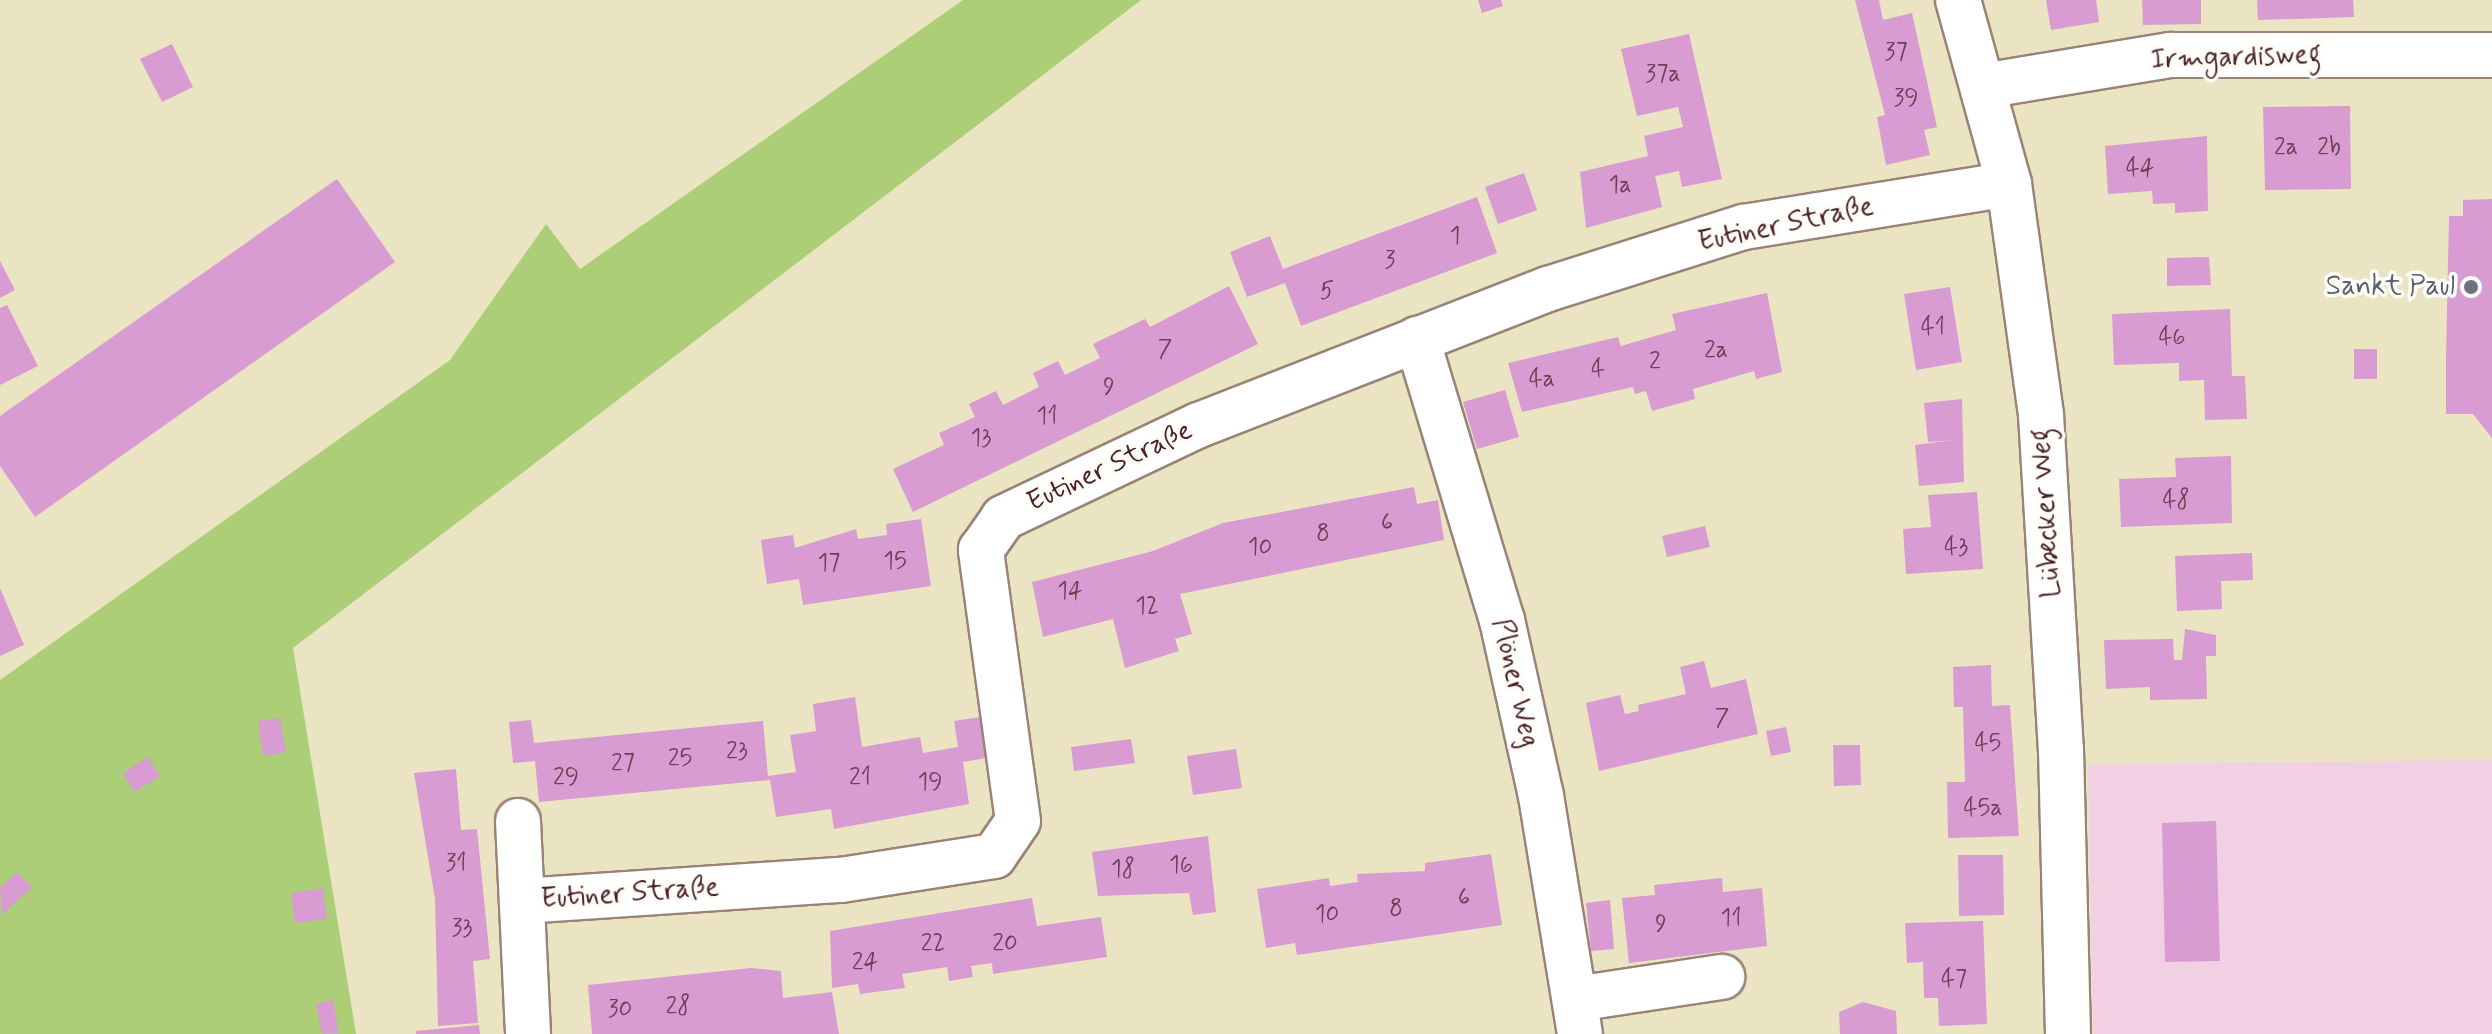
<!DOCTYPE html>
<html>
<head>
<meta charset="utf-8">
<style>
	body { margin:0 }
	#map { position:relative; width:2492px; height:1034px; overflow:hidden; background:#eae4c3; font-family:Mynerve,sans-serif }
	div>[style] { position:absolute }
	.built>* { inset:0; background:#f1d0e4 }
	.green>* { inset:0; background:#abce77 }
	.building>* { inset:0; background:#d89cd2 }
	.roads { filter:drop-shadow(2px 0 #9a8277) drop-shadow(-2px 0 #9a8277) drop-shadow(0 2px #9a8277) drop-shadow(0 -2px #9a8277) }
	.minor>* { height:44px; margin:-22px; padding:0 22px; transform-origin:22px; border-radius:22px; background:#fff }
	.dots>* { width:22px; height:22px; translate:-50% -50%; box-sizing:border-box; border:4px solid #fdfcf7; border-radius:50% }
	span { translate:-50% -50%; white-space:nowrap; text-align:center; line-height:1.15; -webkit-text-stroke:7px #fdfcf7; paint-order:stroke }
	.number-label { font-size:24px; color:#6e3e55 }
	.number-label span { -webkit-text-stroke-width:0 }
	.street-label { font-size:28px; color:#4a1f2b }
	.worship-label { font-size:28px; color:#5b616d }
	.right { translate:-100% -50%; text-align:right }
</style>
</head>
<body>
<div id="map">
	<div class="built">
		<i style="clip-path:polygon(2492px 760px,2492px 1034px,2093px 1034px,2088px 764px)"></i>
	</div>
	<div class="green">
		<i style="clip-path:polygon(963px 0,1141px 0,293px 648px,356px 1034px,0 1034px,0 680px,450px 360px,546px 224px,580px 269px)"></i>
	</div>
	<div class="building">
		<i style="clip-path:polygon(1478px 0,1501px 0,1503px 6px,1482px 13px)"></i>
		<i style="clip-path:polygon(1855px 0,1879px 0,1883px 20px,1912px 13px,1937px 127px,1924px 130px,1930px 155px,1886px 165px,1877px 117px,1885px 115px)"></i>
		<i style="clip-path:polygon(2046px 0,2096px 0,2099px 22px,2051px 30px)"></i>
		<i style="clip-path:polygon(2142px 0,2201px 0,2201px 24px,2143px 25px)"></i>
		<i style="clip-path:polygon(2257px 0,2353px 0,2354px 17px,2258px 20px)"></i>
		<i style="clip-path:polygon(1689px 34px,1722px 179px,1682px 187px,1679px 171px,1655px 176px,1662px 207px,1586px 228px,1580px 172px,1648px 156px,1644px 136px,1683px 127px,1678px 107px,1637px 116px,1621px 49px)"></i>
		<i style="clip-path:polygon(172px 44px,193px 87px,162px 102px,140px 59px)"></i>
		<i style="clip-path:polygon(2350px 106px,2351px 189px,2265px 190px,2263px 107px)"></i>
		<i style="clip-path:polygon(2207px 136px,2208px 211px,2175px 213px,2175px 203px,2153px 204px,2152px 191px,2108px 194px,2105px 146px)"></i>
		<i style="clip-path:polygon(1524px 173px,1537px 210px,1498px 224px,1485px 187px)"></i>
		<i style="clip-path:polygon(337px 179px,395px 262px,35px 517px,0 466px,0 416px)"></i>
		<i style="clip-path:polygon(1477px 197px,1497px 253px,1301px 326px,1285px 283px,1247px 297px,1230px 252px,1270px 236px,1283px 269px)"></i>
		<i style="clip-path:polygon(2492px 199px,2492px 438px,2473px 414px,2446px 414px,2446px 357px,2449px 216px,2463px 216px,2463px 200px)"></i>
		<i style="clip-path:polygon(2209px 257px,2211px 285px,2167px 286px,2167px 258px)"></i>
		<i style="clip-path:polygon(0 261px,15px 290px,0 298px)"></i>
		<i style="clip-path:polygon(1229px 286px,1258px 344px,913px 512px,893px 469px,944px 445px,939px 433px,975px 417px,969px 404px,996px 391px,1003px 405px,1039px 387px,1033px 373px,1058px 361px,1065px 375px,1100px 358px,1093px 344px,1145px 319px,1150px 327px)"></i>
		<i style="clip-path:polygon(1950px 287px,1962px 362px,1916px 370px,1904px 294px)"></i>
		<i style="clip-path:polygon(1767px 293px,1782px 372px,1756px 379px,1754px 371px,1693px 389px,1695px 399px,1652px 411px,1646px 391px,1635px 394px,1633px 387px,1522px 412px,1508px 363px,1618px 337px,1621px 346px,1676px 330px,1672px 314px)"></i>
		<i style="clip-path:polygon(7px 305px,38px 366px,0 385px,0 308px)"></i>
		<i style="clip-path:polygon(2230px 309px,2232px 376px,2245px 376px,2247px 419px,2205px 420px,2204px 380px,2179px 381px,2179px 363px,2114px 365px,2112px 314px)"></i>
		<i style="clip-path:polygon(2354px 349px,2377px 349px,2377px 379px,2354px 379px)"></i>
		<i style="clip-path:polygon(1505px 390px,1519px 437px,1477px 449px,1463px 402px)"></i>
		<i style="clip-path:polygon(1962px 399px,1964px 482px,1919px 486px,1915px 445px,1953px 440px,1928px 442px,1924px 403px)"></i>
		<i style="clip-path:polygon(2231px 456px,2232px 523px,2121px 527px,2119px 479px,2176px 477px,2175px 458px)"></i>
		<i style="clip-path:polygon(1414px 487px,1417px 504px,1438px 500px,1444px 540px,1180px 594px,1192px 634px,1175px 639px,1179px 651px,1125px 668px,1113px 619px,1043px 637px,1032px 582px,1153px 551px,1223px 523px)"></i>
		<i style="clip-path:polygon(1977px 492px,1983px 569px,1906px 574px,1903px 529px,1931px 527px,1928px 495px)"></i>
		<i style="clip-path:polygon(921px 519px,931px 586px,803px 605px,799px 579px,767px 584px,761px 540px,793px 535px,795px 548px,856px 529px,858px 539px,887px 535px,886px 524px)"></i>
		<i style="clip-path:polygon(1705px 526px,1710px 547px,1667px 557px,1662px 536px)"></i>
		<i style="clip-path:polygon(2252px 553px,2253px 580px,2221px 581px,2222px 609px,2177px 611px,2175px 556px)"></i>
		<i style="clip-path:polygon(0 588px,24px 645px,0 656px)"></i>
		<i style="clip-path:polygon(2185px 629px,2216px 635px,2216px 656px,2206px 656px,2207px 699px,2150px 700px,2150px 687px,2106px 689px,2104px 640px,2173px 639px,2174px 660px,2182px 660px)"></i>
		<i style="clip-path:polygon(1704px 661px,1711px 688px,1746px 679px,1758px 734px,1599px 771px,1586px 703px,1620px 695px,1625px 714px,1639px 711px,1638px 705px,1686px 694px,1680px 667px)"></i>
		<i style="clip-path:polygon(1991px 665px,1992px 706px,2010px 705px,2019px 836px,1948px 838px,1947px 782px,1965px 782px,1963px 707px,1954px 707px,1953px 667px)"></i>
		<i style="clip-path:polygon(855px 697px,862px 747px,920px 737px,923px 753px,958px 747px,954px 721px,980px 717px,986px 758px,963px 762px,969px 804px,834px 829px,831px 809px,776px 817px,770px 780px,539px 802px,535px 761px,513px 763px,509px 722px,531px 720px,534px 743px,763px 721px,768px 776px,796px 772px,790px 735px,816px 731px,813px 704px)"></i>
		<i style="clip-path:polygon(280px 718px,286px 752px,263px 756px,258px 721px)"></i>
		<i style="clip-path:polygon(1786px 727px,1791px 752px,1771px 756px,1766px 731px)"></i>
		<i style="clip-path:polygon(1131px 739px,1135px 763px,1074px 771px,1071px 747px)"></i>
		<i style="clip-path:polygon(1833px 745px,1860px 745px,1861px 785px,1834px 786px)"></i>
		<i style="clip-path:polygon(1236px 749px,1242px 788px,1193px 795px,1187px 756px)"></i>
		<i style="clip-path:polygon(148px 757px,160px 776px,134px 792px,123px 773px)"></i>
		<i style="clip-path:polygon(456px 769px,461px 830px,477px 829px,490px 959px,473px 961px,478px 1023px,438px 1026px,435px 899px,414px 773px)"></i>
		<i style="clip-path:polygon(2216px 821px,2220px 961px,2165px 962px,2162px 823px)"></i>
		<i style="clip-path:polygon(1208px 836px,1216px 912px,1193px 915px,1189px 893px,1098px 896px,1092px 852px)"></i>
		<i style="clip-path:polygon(1491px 854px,1502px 925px,1297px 955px,1295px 943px,1266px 948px,1257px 889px,1329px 878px,1330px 886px,1358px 882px,1357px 874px,1425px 871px,1425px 863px)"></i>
		<i style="clip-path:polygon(1958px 855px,2003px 855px,2004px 915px,1959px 916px)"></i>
		<i style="clip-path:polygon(17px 872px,32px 887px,2px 915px,0 888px)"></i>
		<i style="clip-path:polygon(1722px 878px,1723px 892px,1762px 888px,1767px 946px,1629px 963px,1622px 898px,1655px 895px,1654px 885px)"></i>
		<i style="clip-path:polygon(323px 888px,327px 919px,295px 923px,291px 893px)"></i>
		<i style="clip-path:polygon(1032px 898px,1037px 926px,1101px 917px,1107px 957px,993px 974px,992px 963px,971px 966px,973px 977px,949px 981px,947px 967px,902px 974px,905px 988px,860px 994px,858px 984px,832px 988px,830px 931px)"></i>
		<i style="clip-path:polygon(1610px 900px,1614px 949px,1591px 951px,1586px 903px)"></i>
		<i style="clip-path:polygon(1983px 921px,1987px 1024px,1939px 1026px,1938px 998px,1924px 998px,1923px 962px,1907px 963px,1905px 923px)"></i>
		<i style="clip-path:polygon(751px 968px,781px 971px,783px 998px,832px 992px,839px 1034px,592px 1034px,588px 985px)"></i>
		<i style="clip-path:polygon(333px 1000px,339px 1033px,322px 1034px,316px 1004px)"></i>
		<i style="clip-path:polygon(1863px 1002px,1896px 1011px,1897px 1034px,1840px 1034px,1839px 1012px)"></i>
		<i style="clip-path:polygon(479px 1025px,480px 1034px,416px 1034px,416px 1031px)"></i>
	</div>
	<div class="roads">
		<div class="minor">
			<i style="left:1958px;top:0;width:191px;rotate:74.5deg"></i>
			<i style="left:2009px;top:184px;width:233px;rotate:82.1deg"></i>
			<i style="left:2041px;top:415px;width:335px;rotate:86.6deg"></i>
			<i style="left:2061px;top:749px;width:285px;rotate:88.6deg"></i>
			<i style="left:1983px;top:86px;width:191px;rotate:-9.4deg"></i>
			<i style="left:2171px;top:55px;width:321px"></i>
			<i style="left:1417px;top:339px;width:294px;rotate:73.2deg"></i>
			<i style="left:1502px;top:620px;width:180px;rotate:77.5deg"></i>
			<i style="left:1541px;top:796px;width:241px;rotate:80.7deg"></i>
			<i style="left:518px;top:821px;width:213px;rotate:87.3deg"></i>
			<i style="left:522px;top:901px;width:320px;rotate:-3.8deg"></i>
			<i style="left:841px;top:880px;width:155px;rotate:-8.9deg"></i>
			<i style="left:994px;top:856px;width:42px;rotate:-55.6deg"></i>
			<i style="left:1018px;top:821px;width:274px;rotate:-97.8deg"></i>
			<i style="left:981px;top:550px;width:39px;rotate:-55deg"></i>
			<i style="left:1003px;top:518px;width:217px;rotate:-25.4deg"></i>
			<i style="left:1199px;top:425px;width:375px;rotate:-21.3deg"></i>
			<i style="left:1548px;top:289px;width:206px;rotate:-17.6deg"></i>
			<i style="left:1744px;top:227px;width:268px;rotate:-9.2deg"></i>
			<i style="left:1576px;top:999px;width:148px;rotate:-8.6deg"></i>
		</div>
	</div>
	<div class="dots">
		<i style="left:2471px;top:287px;background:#6b7280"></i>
	</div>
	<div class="number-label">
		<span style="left:1896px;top:53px">37</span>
		<span style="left:1663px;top:75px">37a</span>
		<span style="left:1906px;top:99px">39</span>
		<span style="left:2286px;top:148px">2a</span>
		<span style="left:2329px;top:148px">2b</span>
		<span style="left:2140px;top:169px">44</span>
		<span style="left:1620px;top:186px">1a</span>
		<span style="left:1455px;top:237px">1</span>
		<span style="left:1390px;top:261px">3</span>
		<span style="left:1327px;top:292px">5</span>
		<span style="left:1933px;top:328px">41</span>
		<span style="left:2172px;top:338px">46</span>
		<span style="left:1165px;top:350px">7</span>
		<span style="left:1716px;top:351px">2a</span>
		<span style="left:1655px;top:362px">2</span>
		<span style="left:1598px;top:370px">4</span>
		<span style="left:1542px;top:380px">4a</span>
		<span style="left:1109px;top:388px">9</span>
		<span style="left:1047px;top:417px">11</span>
		<span style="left:981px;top:439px">13</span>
		<span style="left:2176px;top:501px">48</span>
		<span style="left:1387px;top:523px">6</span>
		<span style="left:1323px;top:534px">8</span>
		<span style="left:1260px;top:548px">10</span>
		<span style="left:1956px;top:548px">43</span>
		<span style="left:895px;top:562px">15</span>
		<span style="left:829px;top:564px">17</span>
		<span style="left:1070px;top:592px">14</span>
		<span style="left:1147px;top:607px">12</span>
		<span style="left:1722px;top:719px">7</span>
		<span style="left:1988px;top:744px">45</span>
		<span style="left:737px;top:752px">23</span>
		<span style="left:680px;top:759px">25</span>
		<span style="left:623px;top:764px">27</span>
		<span style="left:566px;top:778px">29</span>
		<span style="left:860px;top:778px">21</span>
		<span style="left:930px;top:783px">19</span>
		<span style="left:1983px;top:809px">45a</span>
		<span style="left:456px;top:864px">31</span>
		<span style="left:1181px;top:866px">16</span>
		<span style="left:1123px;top:870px">18</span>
		<span style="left:1464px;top:898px">6</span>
		<span style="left:1396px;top:909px">8</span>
		<span style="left:1327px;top:915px">10</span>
		<span style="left:1731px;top:919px">11</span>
		<span style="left:1661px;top:925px">9</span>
		<span style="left:462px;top:929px">33</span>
		<span style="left:933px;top:944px">22</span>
		<span style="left:1005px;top:944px">20</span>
		<span style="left:865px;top:963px">24</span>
		<span style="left:1954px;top:980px">47</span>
		<span style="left:678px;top:1007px">28</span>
		<span style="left:620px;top:1010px">30</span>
	</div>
	<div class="street-label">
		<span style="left:2236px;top:58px;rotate:-2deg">Irmgardisweg</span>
		<span style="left:1786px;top:225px;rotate:-12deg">Eutiner Straße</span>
		<span style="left:1110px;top:467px;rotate:-25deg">Eutiner Straße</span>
		<span style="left:2047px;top:513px;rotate:-94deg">Lübecker Weg</span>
		<span style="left:1515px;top:683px;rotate:77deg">Plöner Weg</span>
		<span style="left:630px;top:894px;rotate:-4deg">Eutiner Straße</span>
	</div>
	<div class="worship-label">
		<span class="right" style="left:2455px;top:287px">Sankt Paul</span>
	</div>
</div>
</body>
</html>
